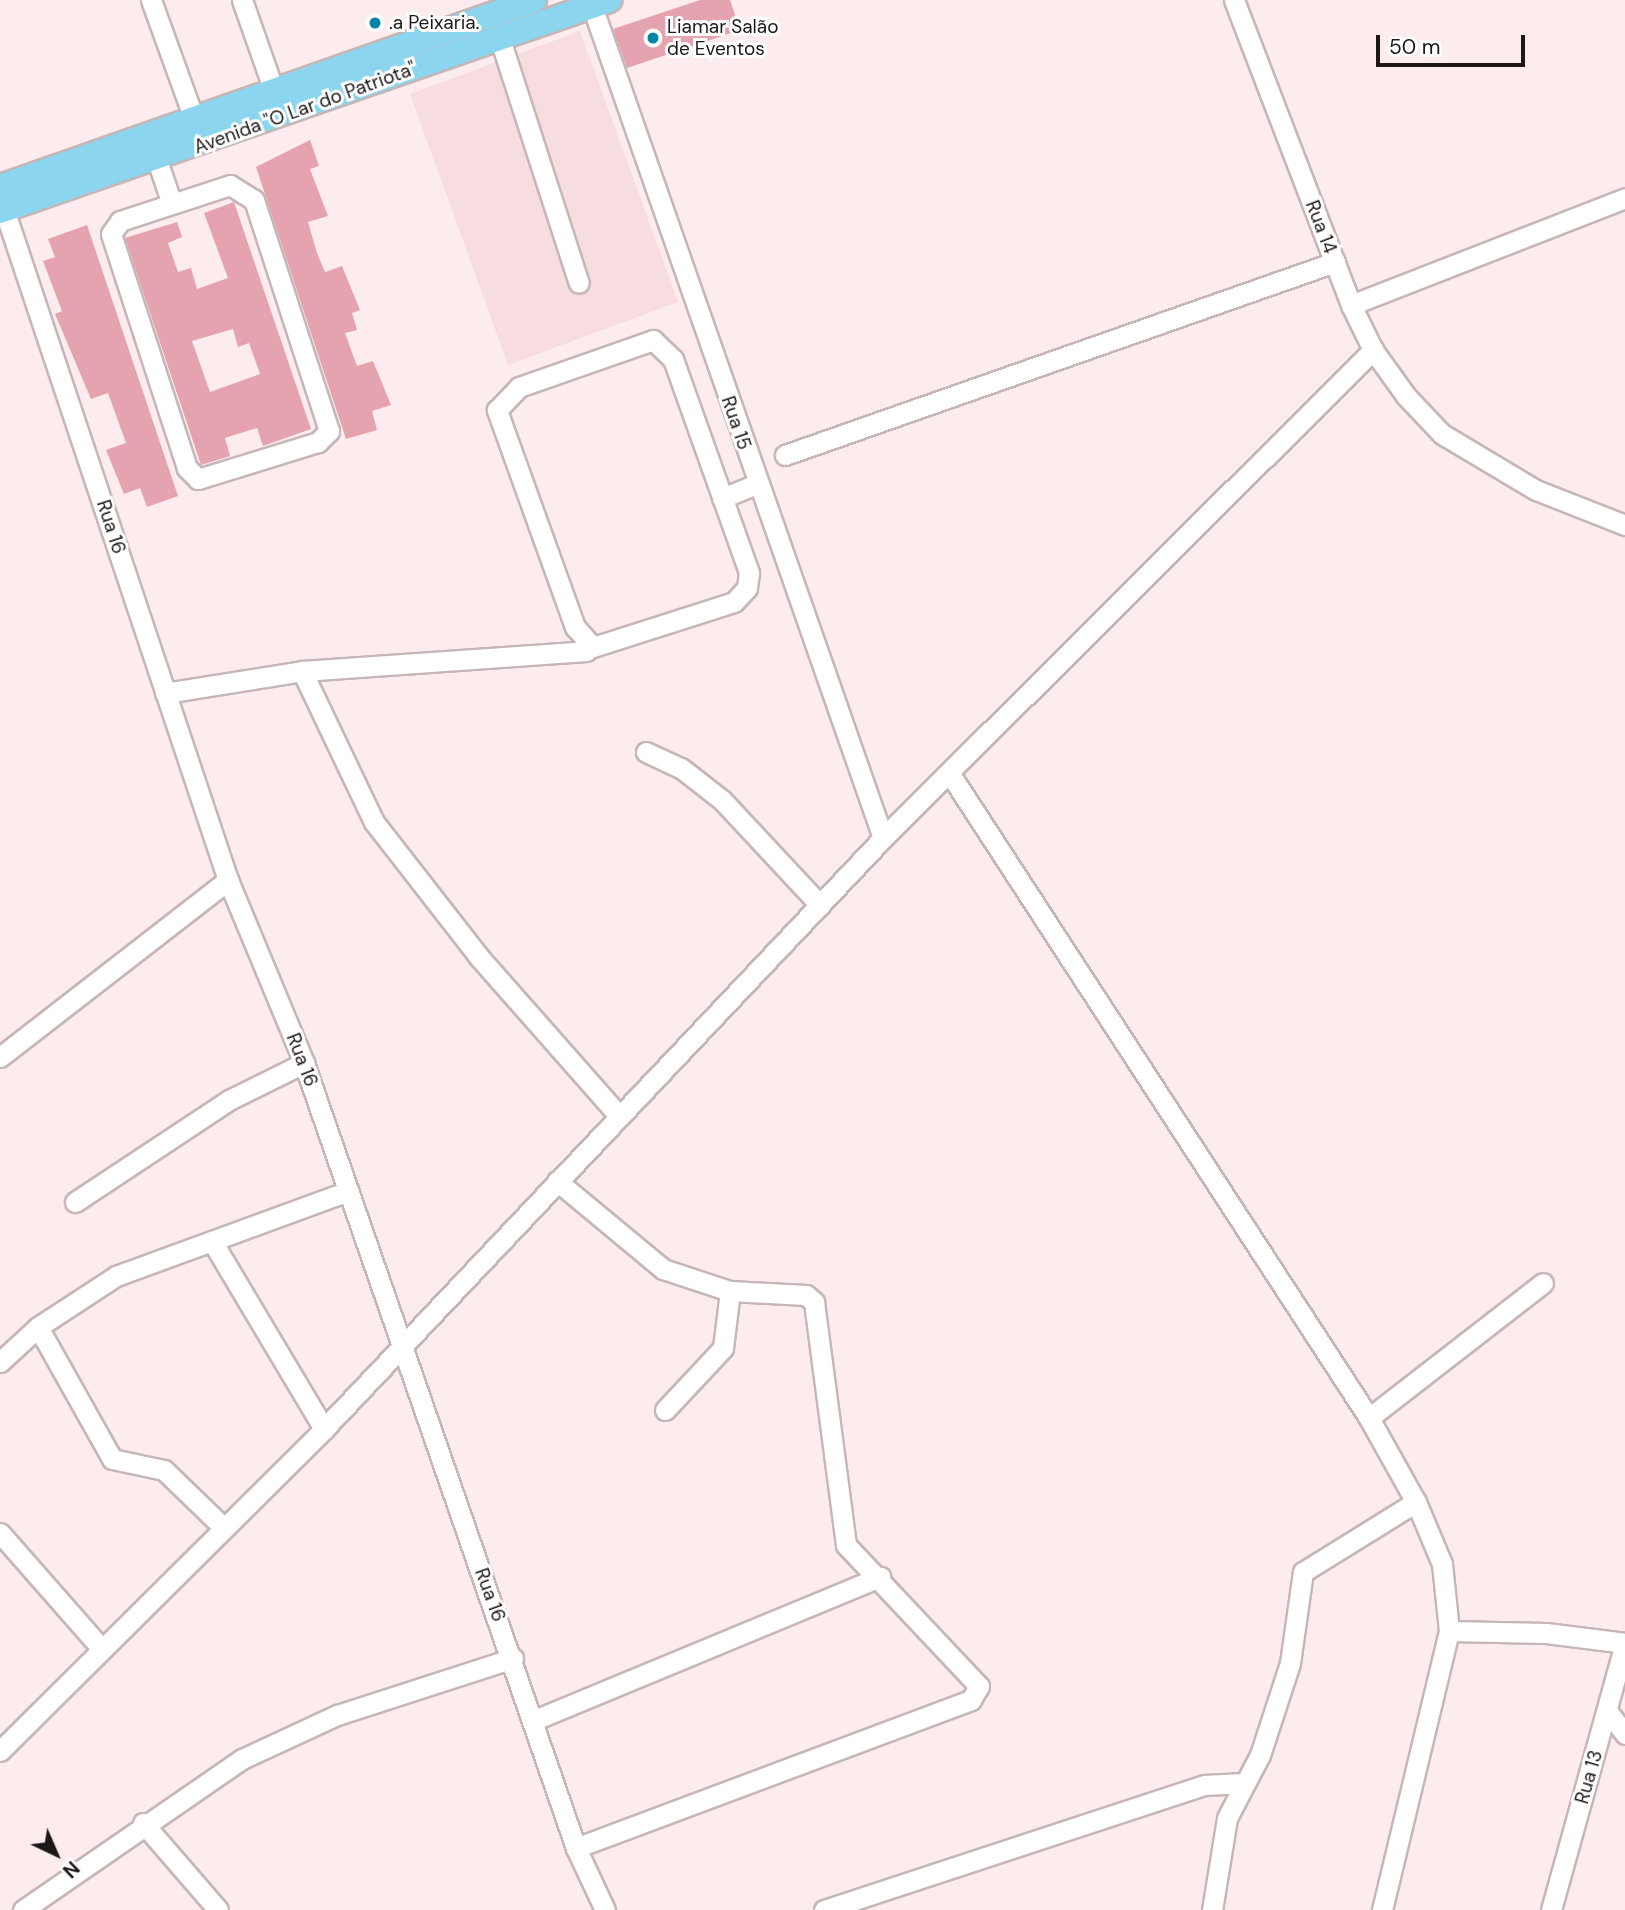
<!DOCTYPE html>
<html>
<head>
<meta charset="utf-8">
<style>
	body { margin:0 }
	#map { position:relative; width:1625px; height:1910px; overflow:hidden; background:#fdecee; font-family:"DM Sans",sans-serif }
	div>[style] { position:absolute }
	.built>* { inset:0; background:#f7dce0 }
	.building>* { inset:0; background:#e4a3ae }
	.roads { filter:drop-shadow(2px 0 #c6b6b8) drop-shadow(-2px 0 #c6b6b8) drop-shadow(0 2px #c6b6b8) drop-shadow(0 -2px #c6b6b8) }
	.minor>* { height:19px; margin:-9.5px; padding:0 9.5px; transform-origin:9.5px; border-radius:9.5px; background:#fff }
	.major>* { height:24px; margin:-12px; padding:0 12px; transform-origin:12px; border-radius:12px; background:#8bd5ee }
	.dots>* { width:19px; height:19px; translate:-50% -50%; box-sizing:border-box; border:4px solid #fff; border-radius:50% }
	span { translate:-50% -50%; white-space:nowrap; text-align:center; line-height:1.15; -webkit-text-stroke:6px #fff; paint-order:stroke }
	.poi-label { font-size:19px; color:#1d1718 }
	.left { translate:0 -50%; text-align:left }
	.street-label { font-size:19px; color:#1d1718 }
	.north { position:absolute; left:21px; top:1819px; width:70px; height:70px; -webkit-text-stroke:5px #fff; paint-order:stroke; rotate:136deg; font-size:19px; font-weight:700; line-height:28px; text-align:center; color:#1d1718 }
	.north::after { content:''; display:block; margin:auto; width:24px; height:32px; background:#1d1718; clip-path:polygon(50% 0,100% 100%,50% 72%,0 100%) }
	.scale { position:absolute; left:1376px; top:35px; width:149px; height:32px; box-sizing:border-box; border:4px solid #1d1718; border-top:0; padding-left:9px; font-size:21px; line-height:24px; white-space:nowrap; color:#1d1718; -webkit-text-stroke:5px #fff; paint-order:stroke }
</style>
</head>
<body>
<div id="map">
	<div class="built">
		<i style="clip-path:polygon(580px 31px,678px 302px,508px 365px,410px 94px)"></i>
	</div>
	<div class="building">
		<i style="clip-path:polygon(700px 0,730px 0,740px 30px,627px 68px,613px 29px)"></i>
		<i style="clip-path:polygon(310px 140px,319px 166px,310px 169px,328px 216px,308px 222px,317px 253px,325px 272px,342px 266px,360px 310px,352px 313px,357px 330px,345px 333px,357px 366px,373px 361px,391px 405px,372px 411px,377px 430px,346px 439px,256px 167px)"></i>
		<i style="clip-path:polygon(evenodd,234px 202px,311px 429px,263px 446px,257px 428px,225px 438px,230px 456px,201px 465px,125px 238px,177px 222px,182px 237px,168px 243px,178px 272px,191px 268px,197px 289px,228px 278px,204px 213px,234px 202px,233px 329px,238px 347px,249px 343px,260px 374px,210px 392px,192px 341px,233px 329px)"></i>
		<i style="clip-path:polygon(87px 225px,178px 496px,147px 507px,140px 488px,124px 494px,106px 450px,126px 443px,108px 393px,91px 399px,55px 314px,62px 311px,43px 261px,55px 257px,48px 239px)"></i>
	</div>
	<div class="roads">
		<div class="minor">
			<i style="left:151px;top:0;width:127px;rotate:70.1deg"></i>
			<i style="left:242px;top:0;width:96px;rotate:70.6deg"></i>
			<i style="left:1234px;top:0;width:327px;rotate:69deg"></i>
			<i style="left:1351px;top:305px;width:50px;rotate:63.9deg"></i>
			<i style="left:1373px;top:350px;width:57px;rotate:54.3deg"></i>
			<i style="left:1406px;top:396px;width:52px;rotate:46.5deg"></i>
			<i style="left:1442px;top:434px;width:109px;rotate:30.8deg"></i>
			<i style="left:1536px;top:490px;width:96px;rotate:21.5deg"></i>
			<i style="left:592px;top:6px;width:881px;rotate:70.72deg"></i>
			<i style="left:500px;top:39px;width:256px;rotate:72.1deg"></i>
			<i style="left:157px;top:160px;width:46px;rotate:71.2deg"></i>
			<i style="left:230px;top:185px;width:28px;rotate:32deg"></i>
			<i style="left:254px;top:200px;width:243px;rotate:72deg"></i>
			<i style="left:329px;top:431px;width:16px;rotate:135deg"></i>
			<i style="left:318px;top:442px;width:126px;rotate:162.9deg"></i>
			<i style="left:198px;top:479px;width:16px;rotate:-135deg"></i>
			<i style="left:187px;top:468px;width:246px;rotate:-108deg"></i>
			<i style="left:111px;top:234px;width:16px;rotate:-55deg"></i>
			<i style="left:120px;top:221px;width:116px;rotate:-18.1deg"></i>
			<i style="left:4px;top:209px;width:707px;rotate:71.54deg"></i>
			<i style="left:228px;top:880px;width:198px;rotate:67.4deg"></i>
			<i style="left:304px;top:1063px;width:831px;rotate:70.89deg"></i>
			<i style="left:576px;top:1848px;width:68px;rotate:64.9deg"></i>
			<i style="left:1351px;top:305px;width:294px;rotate:-21.3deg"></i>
			<i style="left:653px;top:340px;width:28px;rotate:44deg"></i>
			<i style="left:673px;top:359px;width:227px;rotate:70.4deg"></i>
			<i style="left:749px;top:573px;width:15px;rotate:98deg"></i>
			<i style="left:747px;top:588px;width:19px;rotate:133deg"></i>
			<i style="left:734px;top:602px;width:148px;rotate:162.3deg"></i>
			<i style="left:593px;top:647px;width:27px;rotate:-132deg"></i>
			<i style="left:575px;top:627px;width:231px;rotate:-109.8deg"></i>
			<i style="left:497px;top:410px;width:32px;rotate:-46deg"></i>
			<i style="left:519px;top:387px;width:142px;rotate:-19.3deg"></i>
			<i style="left:785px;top:455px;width:583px;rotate:-19.34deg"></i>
			<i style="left:722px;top:498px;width:38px;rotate:-22deg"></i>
			<i style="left:302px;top:671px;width:167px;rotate:64.5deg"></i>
			<i style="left:374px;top:822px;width:171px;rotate:52.1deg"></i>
			<i style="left:479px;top:957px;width:212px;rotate:48.6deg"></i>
			<i style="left:165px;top:693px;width:139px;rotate:-9.1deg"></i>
			<i style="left:302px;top:671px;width:285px;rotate:-4deg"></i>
			<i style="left:646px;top:752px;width:38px;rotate:25deg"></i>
			<i style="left:681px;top:768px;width:52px;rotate:38deg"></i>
			<i style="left:722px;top:800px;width:144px;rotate:47deg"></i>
			<i style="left:950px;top:774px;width:768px;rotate:56.95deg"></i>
			<i style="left:1369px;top:1418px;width:96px;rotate:60.8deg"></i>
			<i style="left:1416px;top:1502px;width:67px;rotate:67.2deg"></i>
			<i style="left:1442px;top:1564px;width:67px;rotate:84deg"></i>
			<i style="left:1449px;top:1631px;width:287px;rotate:103.5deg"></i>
			<i style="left:0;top:1057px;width:289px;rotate:-37.8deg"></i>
			<i style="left:557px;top:1181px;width:138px;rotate:39.7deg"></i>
			<i style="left:663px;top:1269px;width:71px;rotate:18.2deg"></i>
			<i style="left:730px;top:1291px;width:76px;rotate:3deg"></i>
			<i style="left:806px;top:1295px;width:11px;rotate:41deg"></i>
			<i style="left:814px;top:1302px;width:245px;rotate:82.5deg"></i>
			<i style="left:846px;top:1545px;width:194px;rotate:46.7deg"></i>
			<i style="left:979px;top:1686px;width:16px;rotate:120deg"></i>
			<i style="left:971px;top:1700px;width:422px;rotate:159.5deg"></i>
			<i style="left:75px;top:1202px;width:185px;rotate:-33.5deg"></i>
			<i style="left:229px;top:1100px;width:84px;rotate:-26.3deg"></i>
			<i style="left:212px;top:1241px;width:219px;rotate:59.2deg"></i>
			<i style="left:38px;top:1327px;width:151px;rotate:60.7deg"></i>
			<i style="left:112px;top:1459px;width:53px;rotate:11.9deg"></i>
			<i style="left:164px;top:1470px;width:82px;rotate:44deg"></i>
			<i style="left:0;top:1362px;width:52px;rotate:-42.6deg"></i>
			<i style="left:38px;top:1327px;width:93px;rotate:-33.2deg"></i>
			<i style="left:116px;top:1276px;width:247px;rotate:-20.1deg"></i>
			<i style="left:665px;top:1410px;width:85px;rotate:-46.9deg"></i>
			<i style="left:723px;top:1348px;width:57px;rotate:-83deg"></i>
			<i style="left:1369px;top:1418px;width:220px;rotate:-37.8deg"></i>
			<i style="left:0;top:1533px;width:154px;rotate:48.7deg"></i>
			<i style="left:1449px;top:1631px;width:97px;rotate:1.2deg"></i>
			<i style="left:1546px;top:1633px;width:80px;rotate:7.2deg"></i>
			<i style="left:1608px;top:1712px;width:28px;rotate:52deg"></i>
			<i style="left:532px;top:1721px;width:377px;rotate:-22.5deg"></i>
			<i style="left:0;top:1751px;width:457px;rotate:-44.8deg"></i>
			<i style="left:324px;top:1429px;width:813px;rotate:-46.59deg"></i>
			<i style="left:883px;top:838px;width:692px;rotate:-44.88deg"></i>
			<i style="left:143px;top:1823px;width:115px;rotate:49.2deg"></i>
			<i style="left:23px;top:1910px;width:266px;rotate:-34.6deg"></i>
			<i style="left:242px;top:1759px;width:105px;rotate:-24.9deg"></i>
			<i style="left:337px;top:1715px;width:185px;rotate:-17.9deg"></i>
			<i style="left:824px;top:1910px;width:401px;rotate:-18.2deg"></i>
			<i style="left:1205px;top:1785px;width:38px;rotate:-3deg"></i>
			<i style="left:1212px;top:1910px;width:93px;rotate:-80.7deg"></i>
			<i style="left:1227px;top:1818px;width:71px;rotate:-62.4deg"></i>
			<i style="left:1260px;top:1755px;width:97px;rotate:-71.9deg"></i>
			<i style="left:1290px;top:1663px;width:92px;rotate:-81.9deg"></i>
			<i style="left:1303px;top:1572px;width:133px;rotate:-31.8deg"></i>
			<i style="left:1551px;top:1910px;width:277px;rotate:-74.5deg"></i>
		</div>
		<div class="major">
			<i style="left:0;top:187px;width:566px;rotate:-19.3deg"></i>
			<i style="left:0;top:211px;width:645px;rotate:-19.11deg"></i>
		</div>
	</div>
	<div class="dots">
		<i style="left:375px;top:23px;background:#0084a7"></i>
		<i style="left:653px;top:38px;background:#0084a7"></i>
	</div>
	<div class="poi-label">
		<span class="left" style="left:389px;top:23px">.a Peixaria.</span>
		<span class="left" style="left:667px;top:38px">Liamar Salão<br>de Eventos</span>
	</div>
	<div class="street-label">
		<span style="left:305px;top:108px;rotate:-20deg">Avenida "O Lar do Patriota"</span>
		<span style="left:1321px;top:227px;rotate:69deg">Rua 14</span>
		<span style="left:736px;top:423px;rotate:71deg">Rua 15</span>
		<span style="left:111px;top:527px;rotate:72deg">Rua 16</span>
		<span style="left:302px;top:1060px;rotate:69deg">Rua 16</span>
		<span style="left:490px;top:1595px;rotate:70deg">Rua 16</span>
		<span style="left:1589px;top:1777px;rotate:-74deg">Rua 13</span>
	</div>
	<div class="north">N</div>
	<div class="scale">50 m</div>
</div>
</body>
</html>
